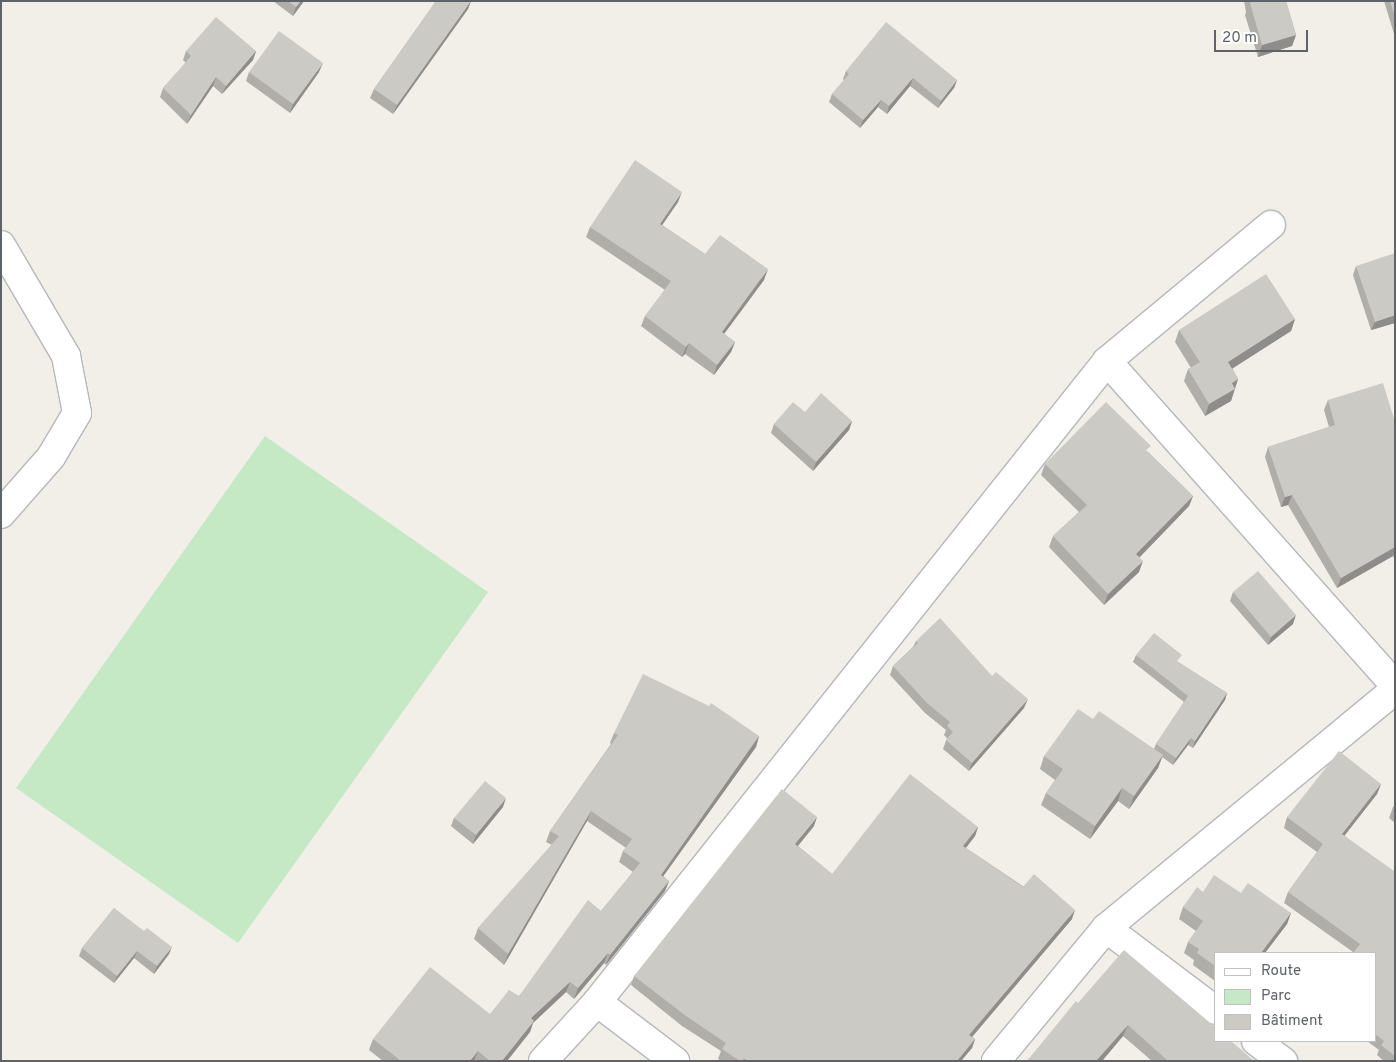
<!DOCTYPE html>
<html>
<head>
<meta charset="utf-8">
<style>
	body { margin:0 }
	#map { position:relative; width:1396px; height:1062px; overflow:hidden; background:#f1efe8; font-family:Overpass,sans-serif }
	div>[style] { position:absolute }
	.green>* { inset:0; background:#c5e8c5 }
	.roads { filter:drop-shadow(1px 0 #b5b8bc) drop-shadow(-1px 0 #b5b8bc) drop-shadow(0 1px #b5b8bc) drop-shadow(0 -1px #b5b8bc) }
	.street>* { height:28px; margin:-14px; padding:0 14px; transform-origin:14px; border-radius:14px; background:#fff }
	.wall>* { inset:0; background:#afaea9 }
	.shaded-wall>* { inset:0; background:#8f8d8a }
	.building>* { inset:0; background:#cccac5 }
	span { translate:-50% -50%; white-space:nowrap; text-align:center; line-height:1.15; -webkit-text-stroke:4.5px #fff; paint-order:stroke }
	.frame { position:absolute; inset:0; border:2px solid #5f6368; pointer-events:none }
	.legend { position:absolute; left:1214px; top:952px; width:162px; height:90px; box-sizing:border-box; background:#fff; border:1px solid #bfc1c3; margin:0; padding:6px 9px; list-style:none; font-size:15px; color:#5f6368 }
	.legend li { display:flex; align-items:center; gap:10px; height:25px }
	.legend b { width:25px; border:1px solid #bfc1c3 }
	.scale { position:absolute; left:1214px; top:30px; width:94px; height:22px; box-sizing:border-box; border:2px solid #5f6368; border-top:0; padding-left:6px; font-size:15px; line-height:18px; white-space:nowrap; color:#5f6368; -webkit-text-stroke:4px #fff; paint-order:stroke }
</style>
</head>
<body>
<div id="map">
	<div class="green">
		<i style="clip-path:polygon(265px 436px,488px 592px,238px 943px,16px 788px)"></i>
	</div>
	<div class="roads">
		<div class="street">
			<i style="left:1px;top:245px;width:129px;rotate:59.6deg"></i>
			<i style="left:66px;top:356px;width:58px;rotate:79.1deg"></i>
			<i style="left:77px;top:413px;width:51px;rotate:120.6deg"></i>
			<i style="left:51px;top:457px;width:76px;rotate:131.3deg"></i>
			<i style="left:1107px;top:361px;width:433px;rotate:48.4deg"></i>
			<i style="left:1106px;top:928px;width:374px;rotate:-39.5deg"></i>
			<i style="left:597px;top:1002px;width:819px;rotate:-51.49deg"></i>
			<i style="left:1107px;top:361px;width:213px;rotate:-39.7deg"></i>
			<i style="left:1256px;top:1041px;width:34px;rotate:37deg"></i>
			<i style="left:543px;top:1061px;width:80px;rotate:-47.5deg"></i>
			<i style="left:597px;top:1002px;width:98px;rotate:37.1deg"></i>
			<i style="left:996px;top:1061px;width:173px;rotate:-50.4deg"></i>
			<i style="left:1106px;top:928px;width:136px;rotate:37deg"></i>
		</div>
	</div>
	<div class="wall">
		<i style="clip-path:polygon(273px 1px,304px 1px,293px 16px)"></i>
		<i style="clip-path:polygon(436px 1px,471px 1px,468px 9px,393px 114px,370px 98px,374px 89px)"></i>
		<i style="clip-path:polygon(1244px 1px,1286px 1px,1296px 35px,1292px 46px,1258px 57px,1245px 15px,1246px 12px)"></i>
		<i style="clip-path:polygon(1384px 1px,1395px 1px,1395px 37px)"></i>
		<i style="clip-path:polygon(186px 51px,256px 51px,253px 60px,222px 94px,213px 86px,187px 124px,160px 97px,163px 88px,186px 63px,183px 60px)"></i>
		<i style="clip-path:polygon(846px 71px,957px 80px,954px 88px,938px 108px,910px 86px,887px 114px,878px 107px,860px 128px,829px 102px,832px 94px,844px 80px,843px 79px)"></i>
		<i style="clip-path:polygon(249px 72px,319px 72px,290px 113px,246px 81px)"></i>
		<i style="clip-path:polygon(678px 202px,662px 225px,705px 254px,764px 280px,724px 334px,735px 342px,731px 352px,714px 375px,685px 354px,682px 357px,641px 326px,645px 316px,665px 290px,586px 237px,590px 227px)"></i>
		<i style="clip-path:polygon(1356px 266px,1395px 323px,1371px 330px,1353px 275px)"></i>
		<i style="clip-path:polygon(1295px 319px,1291px 331px,1232px 368px,1238px 379px,1231px 401px,1205px 416px,1184px 381px,1188px 369px,1191px 368px,1175px 342px,1179px 330px)"></i>
		<i style="clip-path:polygon(1328px 400px,1395px 422px,1395px 561px,1393px 556px,1337px 588px,1288px 505px,1281px 507px,1265px 457px,1268px 447px,1329px 427px,1324px 410px)"></i>
		<i style="clip-path:polygon(805px 412px,852px 421px,849px 430px,813px 471px,771px 433px,774px 424px)"></i>
		<i style="clip-path:polygon(1148px 452px,1193px 496px,1189px 506px,1139px 558px,1139px 572px,1104px 605px,1049px 547px,1053px 536px,1079px 512px,1041px 475px,1045px 464px)"></i>
		<i style="clip-path:polygon(1233px 592px,1293px 624px,1268px 645px,1230px 601px)"></i>
		<i style="clip-path:polygon(916px 641px,992px 676px,1024px 708px,969px 771px,943px 749px,947px 738px,944px 735px,946px 730px,925px 713px,890px 675px,893px 666px,913px 647px)"></i>
		<i style="clip-path:polygon(1136px 655px,1179px 663px,1227px 693px,1225px 700px,1193px 748px,1188px 745px,1173px 765px,1162px 757px,1158px 768px,1129px 809px,1118px 801px,1090px 839px,1041px 805px,1046px 793px,1055px 780px,1040px 769px,1044px 756px,1093px 719px,1154px 749px,1156px 744px,1184px 702px,1133px 662px)"></i>
		<i style="clip-path:polygon(614px 733px,759px 736px,756px 747px,663px 876px,669px 881px,665px 891px,606px 965px,604px 963px,574px 999px,566px 992px,533px 1023px,530px 1032px,507px 1061px,383px 1061px,369px 1050px,373px 1039px,490px 1014px,519px 996px,601px 911px,633px 872px,619px 862px,623px 851px,626px 848px,587px 821px,504px 965px,474px 939px,478px 928px,552px 845px,546px 842px,550px 831px,611px 744px,610px 743px)"></i>
		<i style="clip-path:polygon(1381px 784px,1377px 794px,1344px 836px,1395px 872px,1395px 1061px,1384px 1061px,1377px 1055px,1379px 1050px,1367px 1041px,1375px 1041px,1375px 953px,1353px 952px,1284px 903px,1288px 892px,1317px 852px,1284px 828px,1287px 817px)"></i>
		<i style="clip-path:polygon(1395px 805px,1395px 823px,1389px 818px,1393px 807px)"></i>
		<i style="clip-path:polygon(503px 807px,473px 844px,451px 826px,454px 818px)"></i>
		<i style="clip-path:polygon(814px 826px,798px 846px,832px 874px,978px 827px,975px 836px,966px 848px,1072px 919px,972px 1037px,975px 1039px,972px 1048px,961px 1061px,722px 1061px,718px 1059px,721px 1051px,682px 1026px,631px 985px,634px 976px)"></i>
		<i style="clip-path:polygon(1203px 892px,1241px 893px,1291px 913px,1287px 924px,1265px 953px,1215px 953px,1215px 981px,1193px 965px,1194px 960px,1184px 953px,1188px 942px,1196px 931px,1179px 919px,1183px 907px)"></i>
		<i style="clip-path:polygon(114px 908px,169px 954px,154px 974px,134px 958px,114px 983px,79px 956px,82px 948px)"></i>
		<i style="clip-path:polygon(1078px 1003px,1254px 1061px,1152px 1061px,1123px 1036px,1102px 1061px,1027px 1061px)"></i>
	</div>
	<div class="shaded-wall">
		<i style="clip-path:polygon(301px 1px,304px 1px,293px 16px,296px 7px)"></i>
		<i style="clip-path:polygon(471px 1px,468px 9px,393px 114px,397px 105px)"></i>
		<i style="clip-path:polygon(1296px 35px,1292px 46px,1258px 57px,1262px 45px)"></i>
		<i style="clip-path:polygon(256px 51px,253px 60px,222px 94px,226px 86px)"></i>
		<i style="clip-path:polygon(323px 63px,319px 72px,290px 113px,293px 104px)"></i>
		<i style="clip-path:polygon(216px 77px,213px 86px,187px 124px,191px 115px)"></i>
		<i style="clip-path:polygon(913px 78px,910px 86px,887px 114px,889px 106px)"></i>
		<i style="clip-path:polygon(957px 80px,954px 88px,938px 108px,941px 101px)"></i>
		<i style="clip-path:polygon(881px 100px,878px 107px,860px 128px,863px 120px)"></i>
		<i style="clip-path:polygon(682px 192px,678px 202px,656px 234px,660px 224px)"></i>
		<i style="clip-path:polygon(768px 269px,764px 280px,718px 342px,722px 332px)"></i>
		<i style="clip-path:polygon(1395px 315px,1395px 323px,1371px 330px,1375px 322px)"></i>
		<i style="clip-path:polygon(1295px 319px,1291px 331px,1224px 374px,1228px 362px)"></i>
		<i style="clip-path:polygon(735px 342px,731px 352px,714px 375px,717px 365px)"></i>
		<i style="clip-path:polygon(689px 343px,685px 354px,682px 357px,686px 347px)"></i>
		<i style="clip-path:polygon(1238px 379px,1231px 401px,1205px 416px,1209px 404px,1232px 383px)"></i>
		<i style="clip-path:polygon(852px 421px,849px 430px,813px 471px,816px 462px)"></i>
		<i style="clip-path:polygon(1292px 495px,1288px 505px,1281px 507px,1285px 497px)"></i>
		<i style="clip-path:polygon(1193px 496px,1189px 506px,1132px 565px,1136px 554px)"></i>
		<i style="clip-path:polygon(1395px 547px,1395px 551px,1393px 556px,1337px 588px,1341px 578px)"></i>
		<i style="clip-path:polygon(1143px 561px,1139px 572px,1104px 605px,1108px 594px)"></i>
		<i style="clip-path:polygon(1296px 615px,1293px 624px,1268px 645px,1271px 637px)"></i>
		<i style="clip-path:polygon(1227px 693px,1225px 700px,1193px 748px,1195px 741px)"></i>
		<i style="clip-path:polygon(1028px 699px,1024px 708px,969px 771px,972px 763px)"></i>
		<i style="clip-path:polygon(759px 736px,756px 747px,657px 885px,661px 875px)"></i>
		<i style="clip-path:polygon(1191px 738px,1188px 745px,1173px 765px,1176px 758px)"></i>
		<i style="clip-path:polygon(1163px 755px,1158px 768px,1129px 809px,1134px 796px)"></i>
		<i style="clip-path:polygon(1381px 784px,1377px 794px,1338px 844px,1342px 834px)"></i>
		<i style="clip-path:polygon(1122px 788px,1118px 801px,1090px 839px,1095px 826px)"></i>
		<i style="clip-path:polygon(506px 798px,503px 807px,473px 844px,476px 835px)"></i>
		<i style="clip-path:polygon(591px 811px,587px 821px,504px 965px,508px 954px)"></i>
		<i style="clip-path:polygon(817px 817px,814px 826px,792px 853px,795px 844px)"></i>
		<i style="clip-path:polygon(978px 827px,975px 836px,960px 855px,963px 846px)"></i>
		<i style="clip-path:polygon(669px 881px,665px 891px,606px 965px,610px 955px)"></i>
		<i style="clip-path:polygon(1075px 910px,1072px 919px,966px 1044px,969px 1035px)"></i>
		<i style="clip-path:polygon(1291px 913px,1287px 924px,1265px 953px,1261px 953px)"></i>
		<i style="clip-path:polygon(172px 947px,169px 954px,154px 974px,157px 966px)"></i>
		<i style="clip-path:polygon(137px 951px,134px 958px,114px 983px,117px 976px)"></i>
		<i style="clip-path:polygon(608px 953px,604px 963px,574px 999px,578px 988px)"></i>
		<i style="clip-path:polygon(570px 982px,566px 992px,533px 1023px,530px 1032px,507px 1061px,502px 1061px,531px 1018px)"></i>
		<i style="clip-path:polygon(1128px 1025px,1123px 1036px,1102px 1061px,1096px 1061px)"></i>
		<i style="clip-path:polygon(975px 1039px,972px 1048px,961px 1061px,957px 1061px)"></i>
		<i style="clip-path:polygon(478px 1051px,474px 1061px,470px 1061px)"></i>
	</div>
	<div class="building">
		<i style="clip-path:polygon(288px 1px,301px 1px,296px 7px)"></i>
		<i style="clip-path:polygon(436px 1px,471px 1px,397px 105px,374px 89px)"></i>
		<i style="clip-path:polygon(1251px 1px,1286px 1px,1296px 35px,1262px 45px,1250px 3px,1251px 3px)"></i>
		<i style="clip-path:polygon(1390px 1px,1395px 1px,1395px 17px)"></i>
		<i style="clip-path:polygon(216px 17px,256px 51px,226px 86px,216px 77px,191px 115px,163px 88px,191px 56px,186px 51px)"></i>
		<i style="clip-path:polygon(886px 22px,957px 80px,941px 101px,913px 78px,889px 106px,881px 100px,863px 120px,832px 94px,849px 74px,846px 71px)"></i>
		<i style="clip-path:polygon(279px 31px,323px 63px,293px 104px,249px 72px)"></i>
		<i style="clip-path:polygon(635px 160px,682px 192px,660px 224px,705px 254px,720px 235px,768px 269px,722px 332px,735px 342px,717px 365px,689px 343px,686px 347px,645px 316px,671px 281px,590px 227px)"></i>
		<i style="clip-path:polygon(1395px 253px,1395px 315px,1375px 322px,1356px 266px)"></i>
		<i style="clip-path:polygon(1266px 274px,1295px 319px,1228px 362px,1238px 379px,1232px 383px,1235px 389px,1209px 404px,1188px 369px,1200px 362px,1179px 330px)"></i>
		<i style="clip-path:polygon(1383px 383px,1395px 422px,1395px 547px,1341px 578px,1292px 495px,1285px 497px,1268px 447px,1335px 425px,1328px 400px)"></i>
		<i style="clip-path:polygon(821px 393px,852px 421px,816px 462px,774px 424px,793px 402px,805px 412px)"></i>
		<i style="clip-path:polygon(1106px 402px,1151px 446px,1146px 450px,1193px 496px,1136px 554px,1143px 561px,1108px 594px,1053px 536px,1087px 505px,1045px 464px)"></i>
		<i style="clip-path:polygon(1258px 571px,1296px 615px,1271px 637px,1233px 592px)"></i>
		<i style="clip-path:polygon(940px 618px,992px 676px,996px 672px,1028px 699px,972px 763px,946px 740px,953px 732px,947px 726px,950px 722px,928px 704px,893px 666px,918px 643px,916px 641px)"></i>
		<i style="clip-path:polygon(1154px 633px,1182px 655px,1177px 661px,1227px 693px,1195px 741px,1191px 738px,1176px 758px,1156px 744px,1188px 696px,1136px 655px)"></i>
		<i style="clip-path:polygon(643px 674px,709px 706px,711px 703px,759px 736px,661px 875px,669px 881px,610px 955px,608px 953px,578px 988px,570px 982px,531px 1018px,534px 1021px,502px 1061px,490px 1061px,478px 1051px,470px 1061px,401px 1061px,373px 1039px,430px 967px,490px 1014px,509px 990px,519px 996px,588px 900px,601px 911px,640px 863px,623px 851px,632px 839px,591px 811px,508px 954px,478px 928px,559px 836px,550px 831px,618px 735px,614px 733px)"></i>
		<i style="clip-path:polygon(1078px 709px,1093px 719px,1099px 711px,1163px 755px,1134px 796px,1122px 788px,1095px 826px,1046px 793px,1063px 769px,1044px 756px)"></i>
		<i style="clip-path:polygon(1339px 751px,1381px 784px,1342px 834px,1395px 872px,1395px 1056px,1381px 1045px,1384px 1041px,1375px 1034px,1375px 953px,1353px 953px,1360px 944px,1288px 892px,1323px 844px,1287px 817px)"></i>
		<i style="clip-path:polygon(910px 774px,978px 827px,963px 846px,1023px 887px,1034px 874px,1075px 910px,969px 1035px,975px 1039px,957px 1061px,748px 1061px,744px 1058px,742px 1061px,740px 1061px,722px 1049px,726px 1043px,686px 1016px,634px 976px,782px 789px,817px 817px,795px 844px,832px 874px)"></i>
		<i style="clip-path:polygon(485px 781px,506px 798px,476px 835px,454px 818px)"></i>
		<i style="clip-path:polygon(1214px 875px,1241px 893px,1248px 883px,1291px 913px,1261px 953px,1215px 953px,1215px 966px,1197px 953px,1199px 949px,1188px 942px,1203px 921px,1183px 907px,1197px 887px,1203px 892px)"></i>
		<i style="clip-path:polygon(114px 908px,144px 931px,147px 928px,172px 947px,157px 966px,137px 951px,117px 976px,82px 948px)"></i>
		<i style="clip-path:polygon(1124px 950px,1215px 1027px,1215px 1041px,1231px 1041px,1254px 1061px,1166px 1061px,1167px 1060px,1128px 1025px,1096px 1061px,1027px 1061px,1076px 1001px,1078px 1003px)"></i>
	</div>
	<div class="frame"></div>
	<ul class="legend">
	<li><b style="height:6px;background:#fff"></b>Route</li>
	<li><b style="height:14px;background:#c5e8c5"></b>Parc</li>
	<li><b style="height:14px;background:#cccac5"></b>Bâtiment</li>
	</ul>
	<div class="scale">20 m</div>
</div>
</body>
</html>
